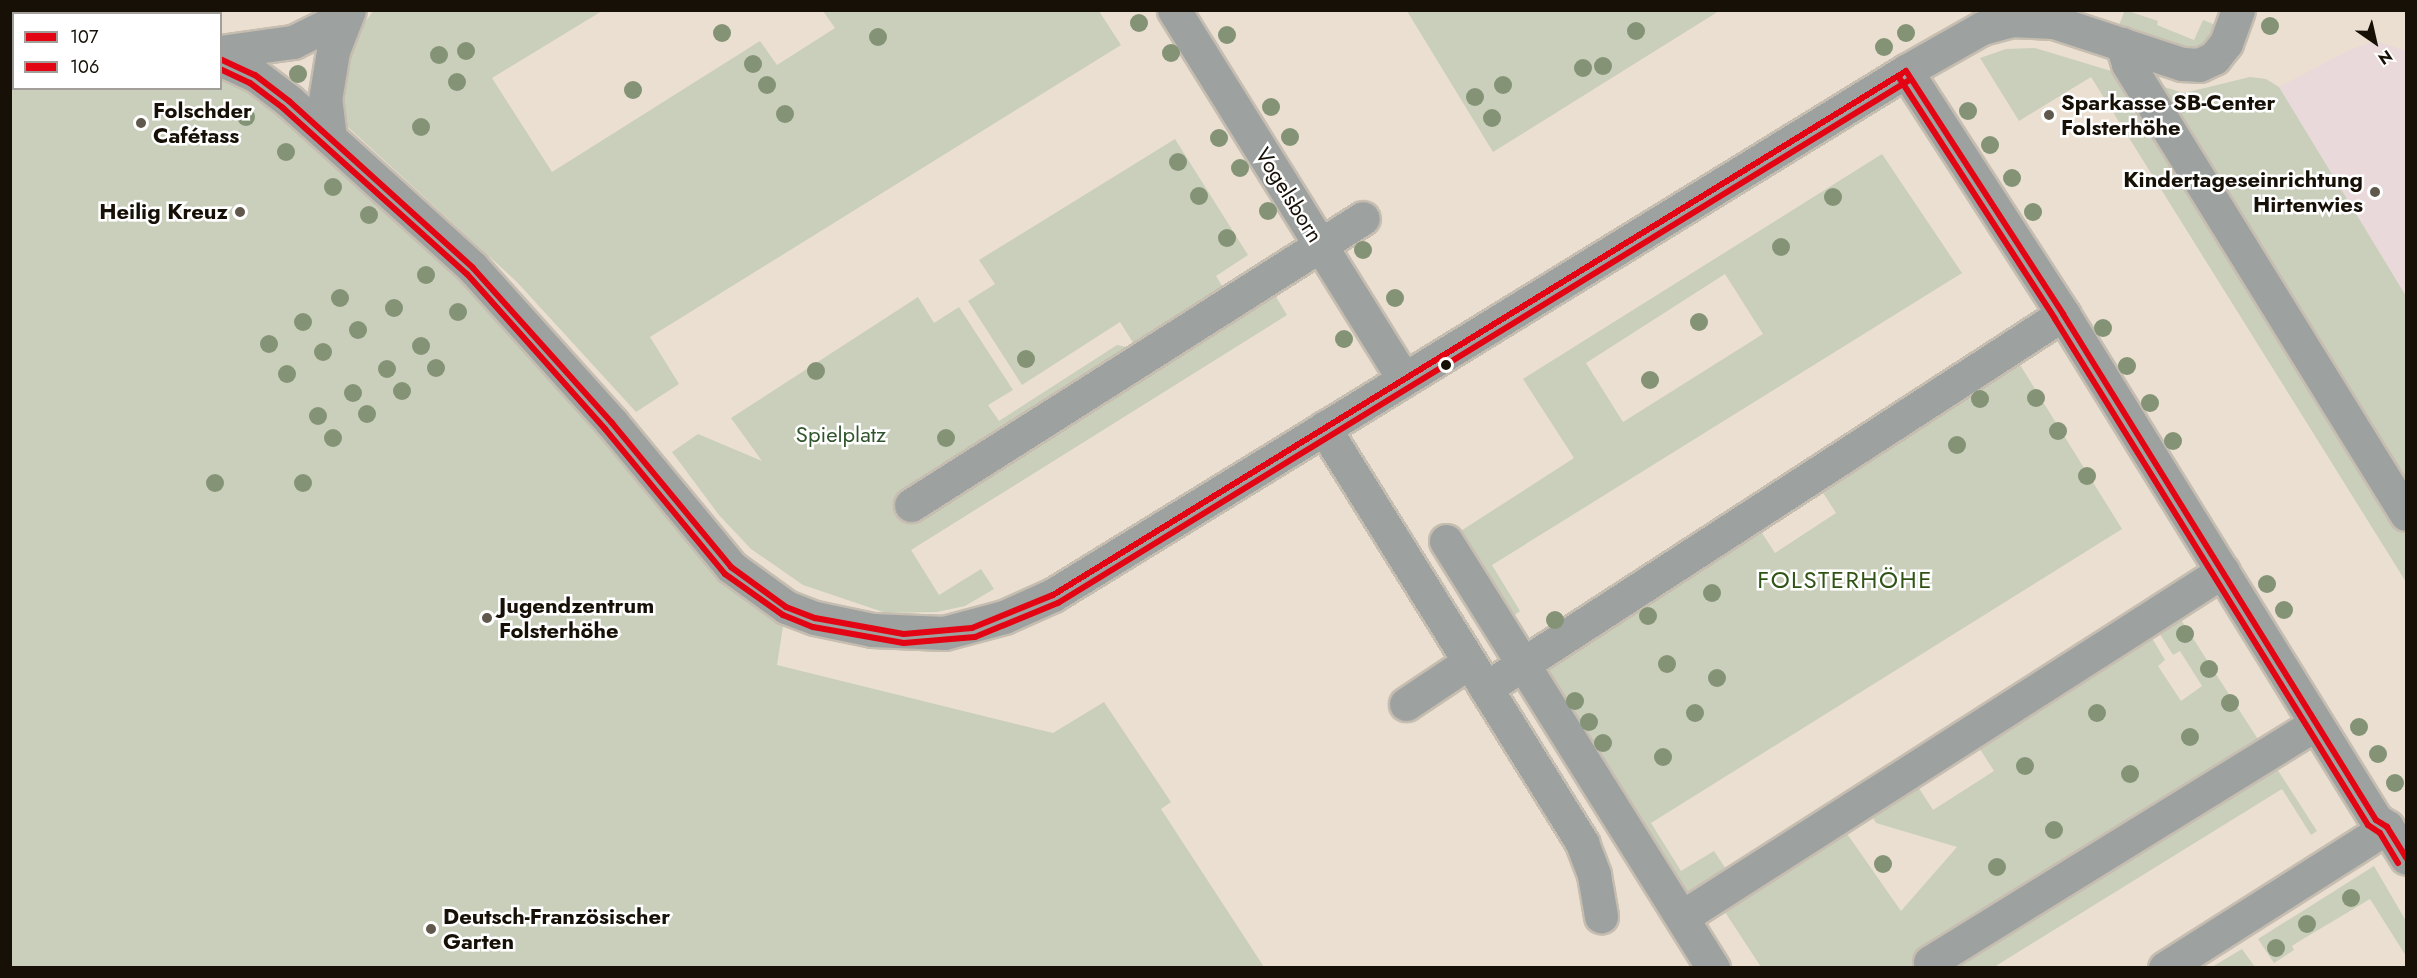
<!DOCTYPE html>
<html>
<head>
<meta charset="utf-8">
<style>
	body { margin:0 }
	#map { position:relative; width:2417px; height:978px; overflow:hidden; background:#eadfd0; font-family:Jost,sans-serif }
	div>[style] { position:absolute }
	.education>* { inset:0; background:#e9d9da }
	.green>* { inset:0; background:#cacfbc }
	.roads { filter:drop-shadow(2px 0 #c6bdb1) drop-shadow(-2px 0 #c6bdb1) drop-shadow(0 2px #c6bdb1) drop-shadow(0 -2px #c6bdb1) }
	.minor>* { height:33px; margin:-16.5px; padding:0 16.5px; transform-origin:16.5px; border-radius:16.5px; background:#9da19f }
	.bus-1>* { height:6px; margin:-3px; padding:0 3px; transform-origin:3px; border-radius:3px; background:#e30513 }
	.bus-2>* { height:6px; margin:-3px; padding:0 3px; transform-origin:3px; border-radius:3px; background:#e30513 }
	.trees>* { width:18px; height:18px; margin:-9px; border-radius:50%; background:#849375 }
	.dots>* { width:16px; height:16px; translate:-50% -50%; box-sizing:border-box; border:3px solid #fff; border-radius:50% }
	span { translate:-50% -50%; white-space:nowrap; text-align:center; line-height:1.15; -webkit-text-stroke:5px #fff; paint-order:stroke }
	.poi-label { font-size:22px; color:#161006; font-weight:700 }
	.left { translate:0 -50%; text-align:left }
	.right { translate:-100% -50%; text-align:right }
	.street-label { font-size:22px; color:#161006 }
	.park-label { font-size:22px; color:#30542b }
	.neighbourhood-label { font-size:24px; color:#2e5314; letter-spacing:1.5px }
	.frame { position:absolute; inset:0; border:12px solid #161006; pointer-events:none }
	.legend { position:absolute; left:12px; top:12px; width:210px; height:78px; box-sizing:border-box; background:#fff; border:2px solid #a29f9b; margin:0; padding:8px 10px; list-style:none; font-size:18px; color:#161006 }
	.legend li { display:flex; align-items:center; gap:12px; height:30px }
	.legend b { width:30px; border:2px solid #a29f9b }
	.north { position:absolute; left:2345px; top:12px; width:60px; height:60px; -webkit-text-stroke:4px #fff; paint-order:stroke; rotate:146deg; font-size:16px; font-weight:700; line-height:24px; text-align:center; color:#161006 }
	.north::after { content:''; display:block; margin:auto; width:21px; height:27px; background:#161006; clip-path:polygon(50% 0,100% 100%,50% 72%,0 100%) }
</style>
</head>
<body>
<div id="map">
	<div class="education">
		<i style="clip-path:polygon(2376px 41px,2406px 51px,2406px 296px,2279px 87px,2352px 49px)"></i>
	</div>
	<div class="green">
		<i style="clip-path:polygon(2125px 10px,2158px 21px,2157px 25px,2194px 40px,2203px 20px,2218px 26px,2201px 49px,2190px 51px,2117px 30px)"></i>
		<i style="clip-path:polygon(373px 11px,602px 11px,492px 78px,552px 172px,760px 41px,777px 65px,835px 28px,823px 11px,1099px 11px,1121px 45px,650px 337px,679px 384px,636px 412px,517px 282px,338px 118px,356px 35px)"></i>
		<i style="clip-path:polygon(1407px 11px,1719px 11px,1493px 152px)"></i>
		<i style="clip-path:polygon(10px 42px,14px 88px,220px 88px,221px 59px,289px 101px,786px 607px,777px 665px,1053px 733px,1104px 702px,1171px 802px,1161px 809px,1264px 967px,11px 967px)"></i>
		<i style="clip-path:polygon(2035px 48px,2184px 93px,2250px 77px,2266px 79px,2279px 87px,2406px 296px,2406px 582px,2091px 77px,2019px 121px,1980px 58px,2006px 49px)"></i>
		<i style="clip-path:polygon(1175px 139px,1248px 255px,1216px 276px,1227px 294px,1270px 287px,1287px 315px,911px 550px,939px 595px,981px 569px,994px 589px,965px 606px,937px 612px,886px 613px,803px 585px,751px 549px,719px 515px,672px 452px,698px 434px,762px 461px,731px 418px,918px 297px,934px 323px,959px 307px,1013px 390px,988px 405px,999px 421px,1117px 345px,1137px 349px,1120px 322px,1022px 385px,968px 301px,995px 284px,979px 260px)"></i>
		<i style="clip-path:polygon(evenodd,1882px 154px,1962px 273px,1492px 565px,1520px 611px,1507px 621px,1453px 536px,1574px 458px,1523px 379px,1882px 154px,1725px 274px,1763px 334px,1623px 422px,1586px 363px,1725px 274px)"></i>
		<i style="clip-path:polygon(2017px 360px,2122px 529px,1651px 823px,1681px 871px,1714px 851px,1730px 875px,1685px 904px,1537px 670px,1758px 527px,1775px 553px,1836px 513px,1820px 488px)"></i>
		<i style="clip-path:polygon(2178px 615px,2317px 831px,2311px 835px,2282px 789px,1994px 967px,1761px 967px,1721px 906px,1843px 828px,1901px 911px,1957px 847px,1876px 823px,1869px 811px,1915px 782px,1933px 810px,1994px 771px,1976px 743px,2149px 633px,2165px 660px,2158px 666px,2181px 701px,2202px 686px,2180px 651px,2173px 655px,2156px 628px)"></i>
		<i style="clip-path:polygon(2374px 866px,2406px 921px,2406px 956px,2370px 899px,2298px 942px,2292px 946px,2294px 950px,2274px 963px,2258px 939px)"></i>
		<i style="clip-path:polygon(2242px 949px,2255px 967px,2212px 967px)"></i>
	</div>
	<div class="roads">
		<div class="minor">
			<i style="left:37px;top:10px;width:23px;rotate:10deg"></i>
			<i style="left:1174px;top:10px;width:435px;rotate:58.1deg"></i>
			<i style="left:2122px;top:44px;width:21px;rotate:73deg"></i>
			<i style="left:2128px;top:64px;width:529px;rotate:58.29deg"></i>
			<i style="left:220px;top:52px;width:74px;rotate:-7.8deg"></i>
			<i style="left:293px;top:42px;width:57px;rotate:-26.1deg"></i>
			<i style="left:220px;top:59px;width:38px;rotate:25deg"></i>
			<i style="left:255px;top:75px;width:43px;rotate:37.4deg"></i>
			<i style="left:289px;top:101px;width:248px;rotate:42.2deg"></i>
			<i style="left:473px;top:268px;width:208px;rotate:48.1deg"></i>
			<i style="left:612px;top:423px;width:187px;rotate:50.4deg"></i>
			<i style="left:731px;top:567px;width:68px;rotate:36deg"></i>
			<i style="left:786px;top:607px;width:31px;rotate:21deg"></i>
			<i style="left:815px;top:618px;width:58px;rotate:11.9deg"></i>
			<i style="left:872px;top:630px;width:72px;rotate:2.4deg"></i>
			<i style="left:944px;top:633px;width:62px;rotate:-14.9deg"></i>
			<i style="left:1004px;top:617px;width:54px;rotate:-24.2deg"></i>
			<i style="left:1053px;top:595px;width:1001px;rotate:-31.56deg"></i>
			<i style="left:1906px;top:71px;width:87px;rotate:-29.5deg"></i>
			<i style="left:1982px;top:28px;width:30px;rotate:-15deg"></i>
			<i style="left:2011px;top:20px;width:43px;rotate:2.7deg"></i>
			<i style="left:2054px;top:22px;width:135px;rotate:18.2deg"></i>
			<i style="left:2182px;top:64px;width:17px;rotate:3deg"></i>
			<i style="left:2199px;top:65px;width:17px;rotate:-25deg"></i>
			<i style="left:2214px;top:58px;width:19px;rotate:-51deg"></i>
			<i style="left:2226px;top:43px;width:35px;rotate:-70deg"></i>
			<i style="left:1906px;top:71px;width:289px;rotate:57.1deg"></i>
			<i style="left:2063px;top:314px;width:595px;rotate:58.26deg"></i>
			<i style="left:2376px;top:820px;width:13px;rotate:32deg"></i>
			<i style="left:2387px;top:827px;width:36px;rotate:58deg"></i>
			<i style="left:330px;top:138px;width:38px;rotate:-97deg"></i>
			<i style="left:325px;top:100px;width:50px;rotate:-80.7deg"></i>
			<i style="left:333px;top:51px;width:44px;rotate:-68.7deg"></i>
			<i style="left:1324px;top:428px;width:489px;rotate:58.1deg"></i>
			<i style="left:1582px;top:843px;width:34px;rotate:69deg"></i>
			<i style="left:1594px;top:875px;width:42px;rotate:80.3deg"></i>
			<i style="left:911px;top:505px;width:535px;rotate:-32.41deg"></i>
			<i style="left:1446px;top:541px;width:504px;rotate:57.98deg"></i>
			<i style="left:1486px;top:688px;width:688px;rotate:-32.95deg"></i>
			<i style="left:1406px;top:704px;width:76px;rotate:-33.7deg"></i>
			<i style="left:1682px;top:917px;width:642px;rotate:-32.6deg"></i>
			<i style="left:1930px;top:962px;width:453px;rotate:-31.7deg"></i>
			<i style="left:2165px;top:968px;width:263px;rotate:-32.4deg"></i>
		</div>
	</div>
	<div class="bus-1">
		<i style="left:220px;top:59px;width:38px;rotate:25deg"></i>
		<i style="left:255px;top:75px;width:43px;rotate:37.4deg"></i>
		<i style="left:289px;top:101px;width:248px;rotate:42.2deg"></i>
		<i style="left:473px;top:268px;width:208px;rotate:48.1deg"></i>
		<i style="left:612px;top:423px;width:187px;rotate:50.4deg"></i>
		<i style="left:731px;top:567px;width:68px;rotate:36deg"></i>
		<i style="left:786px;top:607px;width:31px;rotate:21deg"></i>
		<i style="left:815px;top:618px;width:90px;rotate:10.2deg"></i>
		<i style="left:904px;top:634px;width:68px;rotate:-5deg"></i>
		<i style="left:972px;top:628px;width:87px;rotate:-22.2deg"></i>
		<i style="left:1053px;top:595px;width:1001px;rotate:-31.56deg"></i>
		<i style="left:1906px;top:71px;width:289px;rotate:57.1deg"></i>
		<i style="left:2063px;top:314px;width:595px;rotate:58.26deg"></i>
		<i style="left:2376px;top:820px;width:13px;rotate:32deg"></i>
		<i style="left:2387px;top:827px;width:36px;rotate:58deg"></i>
	</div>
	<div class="bus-2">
		<i style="left:220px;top:69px;width:33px;rotate:25deg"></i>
		<i style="left:250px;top:83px;width:41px;rotate:37.1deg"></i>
		<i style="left:283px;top:108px;width:248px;rotate:42.1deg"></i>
		<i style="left:467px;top:274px;width:208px;rotate:48.3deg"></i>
		<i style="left:605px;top:429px;width:188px;rotate:50.4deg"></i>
		<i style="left:725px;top:574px;width:71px;rotate:35.3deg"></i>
		<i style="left:783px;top:615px;width:32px;rotate:22deg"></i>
		<i style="left:813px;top:627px;width:92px;rotate:10deg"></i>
		<i style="left:904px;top:643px;width:71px;rotate:-4.8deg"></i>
		<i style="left:975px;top:637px;width:90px;rotate:-22.3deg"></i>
		<i style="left:1058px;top:603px;width:1001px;rotate:-31.56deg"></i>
		<i style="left:1898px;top:76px;width:289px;rotate:57.1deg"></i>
		<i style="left:2055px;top:319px;width:595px;rotate:58.26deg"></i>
		<i style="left:2368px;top:825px;width:14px;rotate:34deg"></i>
		<i style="left:2380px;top:833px;width:35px;rotate:59deg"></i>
	</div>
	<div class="trees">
		<i style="left:1139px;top:23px"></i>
		<i style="left:2270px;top:26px"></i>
		<i style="left:1636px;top:31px"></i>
		<i style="left:722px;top:33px"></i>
		<i style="left:1906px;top:33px"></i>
		<i style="left:1227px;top:35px"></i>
		<i style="left:878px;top:37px"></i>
		<i style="left:1884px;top:47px"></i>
		<i style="left:466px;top:51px"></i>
		<i style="left:1171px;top:53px"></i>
		<i style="left:439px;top:55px"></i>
		<i style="left:753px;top:64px"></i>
		<i style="left:1603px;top:66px"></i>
		<i style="left:1583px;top:68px"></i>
		<i style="left:298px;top:74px"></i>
		<i style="left:457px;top:82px"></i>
		<i style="left:767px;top:85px"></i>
		<i style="left:1503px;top:85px"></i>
		<i style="left:633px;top:90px"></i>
		<i style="left:1475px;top:97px"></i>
		<i style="left:1271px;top:107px"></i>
		<i style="left:1968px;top:111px"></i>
		<i style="left:785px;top:114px"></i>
		<i style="left:246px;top:117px"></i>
		<i style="left:1492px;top:118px"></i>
		<i style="left:421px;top:127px"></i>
		<i style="left:1290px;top:137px"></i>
		<i style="left:1219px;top:138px"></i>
		<i style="left:1990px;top:145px"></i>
		<i style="left:286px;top:152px"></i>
		<i style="left:1178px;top:162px"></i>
		<i style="left:1240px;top:168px"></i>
		<i style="left:2012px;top:178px"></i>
		<i style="left:333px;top:187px"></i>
		<i style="left:1199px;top:196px"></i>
		<i style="left:1833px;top:197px"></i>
		<i style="left:1268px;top:211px"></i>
		<i style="left:2033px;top:212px"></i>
		<i style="left:369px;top:215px"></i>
		<i style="left:1227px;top:238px"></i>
		<i style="left:1781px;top:247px"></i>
		<i style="left:1363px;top:250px"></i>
		<i style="left:426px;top:275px"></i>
		<i style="left:340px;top:298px"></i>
		<i style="left:1395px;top:298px"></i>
		<i style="left:394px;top:308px"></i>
		<i style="left:458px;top:312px"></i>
		<i style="left:303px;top:322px"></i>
		<i style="left:1699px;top:322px"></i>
		<i style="left:2103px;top:328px"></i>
		<i style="left:358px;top:330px"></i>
		<i style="left:1344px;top:339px"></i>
		<i style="left:269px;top:344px"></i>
		<i style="left:421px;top:346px"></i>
		<i style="left:323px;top:352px"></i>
		<i style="left:1026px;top:359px"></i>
		<i style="left:2127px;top:366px"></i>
		<i style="left:436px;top:368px"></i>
		<i style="left:387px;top:369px"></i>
		<i style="left:816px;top:371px"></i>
		<i style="left:287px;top:374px"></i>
		<i style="left:1650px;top:380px"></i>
		<i style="left:402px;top:391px"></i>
		<i style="left:353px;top:393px"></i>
		<i style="left:2036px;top:398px"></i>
		<i style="left:1980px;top:399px"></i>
		<i style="left:2150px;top:403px"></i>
		<i style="left:367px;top:414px"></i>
		<i style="left:318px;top:416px"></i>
		<i style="left:2058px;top:431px"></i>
		<i style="left:333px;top:438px"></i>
		<i style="left:946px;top:438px"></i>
		<i style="left:2173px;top:441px"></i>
		<i style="left:1957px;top:445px"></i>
		<i style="left:2087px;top:476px"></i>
		<i style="left:215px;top:483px"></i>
		<i style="left:303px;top:483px"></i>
		<i style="left:2267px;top:584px"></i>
		<i style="left:1712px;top:593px"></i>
		<i style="left:2284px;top:610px"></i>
		<i style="left:1648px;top:616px"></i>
		<i style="left:1555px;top:620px"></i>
		<i style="left:2185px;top:634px"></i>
		<i style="left:1667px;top:664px"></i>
		<i style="left:2209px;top:669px"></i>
		<i style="left:1717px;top:678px"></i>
		<i style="left:1575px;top:701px"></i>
		<i style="left:2230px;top:703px"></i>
		<i style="left:1695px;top:713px"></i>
		<i style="left:2097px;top:713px"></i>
		<i style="left:1589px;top:722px"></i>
		<i style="left:2359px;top:727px"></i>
		<i style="left:2190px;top:737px"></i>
		<i style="left:1603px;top:743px"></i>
		<i style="left:2378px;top:754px"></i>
		<i style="left:1663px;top:757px"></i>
		<i style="left:2025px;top:766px"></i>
		<i style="left:2130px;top:774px"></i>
		<i style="left:2395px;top:783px"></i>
		<i style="left:2054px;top:830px"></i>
		<i style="left:1883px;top:864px"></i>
		<i style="left:1997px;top:867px"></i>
		<i style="left:2351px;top:898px"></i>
		<i style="left:2307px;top:924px"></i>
		<i style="left:2276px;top:948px"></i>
	</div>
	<div class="dots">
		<i style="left:2049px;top:115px;background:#60584d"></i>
		<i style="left:141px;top:123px;background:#60584d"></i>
		<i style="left:2375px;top:192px;background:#60584d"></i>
		<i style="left:240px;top:212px;background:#60584d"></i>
		<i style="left:1446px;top:365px;background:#161006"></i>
		<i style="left:487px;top:618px;background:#60584d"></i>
		<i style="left:431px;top:929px;background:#60584d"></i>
	</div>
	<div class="poi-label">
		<span class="left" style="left:2061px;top:115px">Sparkasse SB-Center<br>Folsterhöhe</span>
		<span class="left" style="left:153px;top:123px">Folschder<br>Cafétass</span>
		<span class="right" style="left:2363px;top:192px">Kindertageseinrichtung<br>Hirtenwies</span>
		<span class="right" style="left:228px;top:212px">Heilig Kreuz</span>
		<span class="left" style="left:499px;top:618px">Jugendzentrum<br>Folsterhöhe</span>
		<span class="left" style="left:443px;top:929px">Deutsch-Französischer<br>Garten</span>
	</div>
	<div class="street-label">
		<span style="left:1289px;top:195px;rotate:58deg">Vogelsborn</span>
	</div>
	<div class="park-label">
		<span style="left:841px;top:435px">Spielplatz</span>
	</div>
	<div class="neighbourhood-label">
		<span style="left:1845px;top:580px">FOLSTERHÖHE</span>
	</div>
	<div class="frame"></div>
	<ul class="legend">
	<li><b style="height:8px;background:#e30513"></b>107</li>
	<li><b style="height:8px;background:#e30513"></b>106</li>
	</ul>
	<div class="north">N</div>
</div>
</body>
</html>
